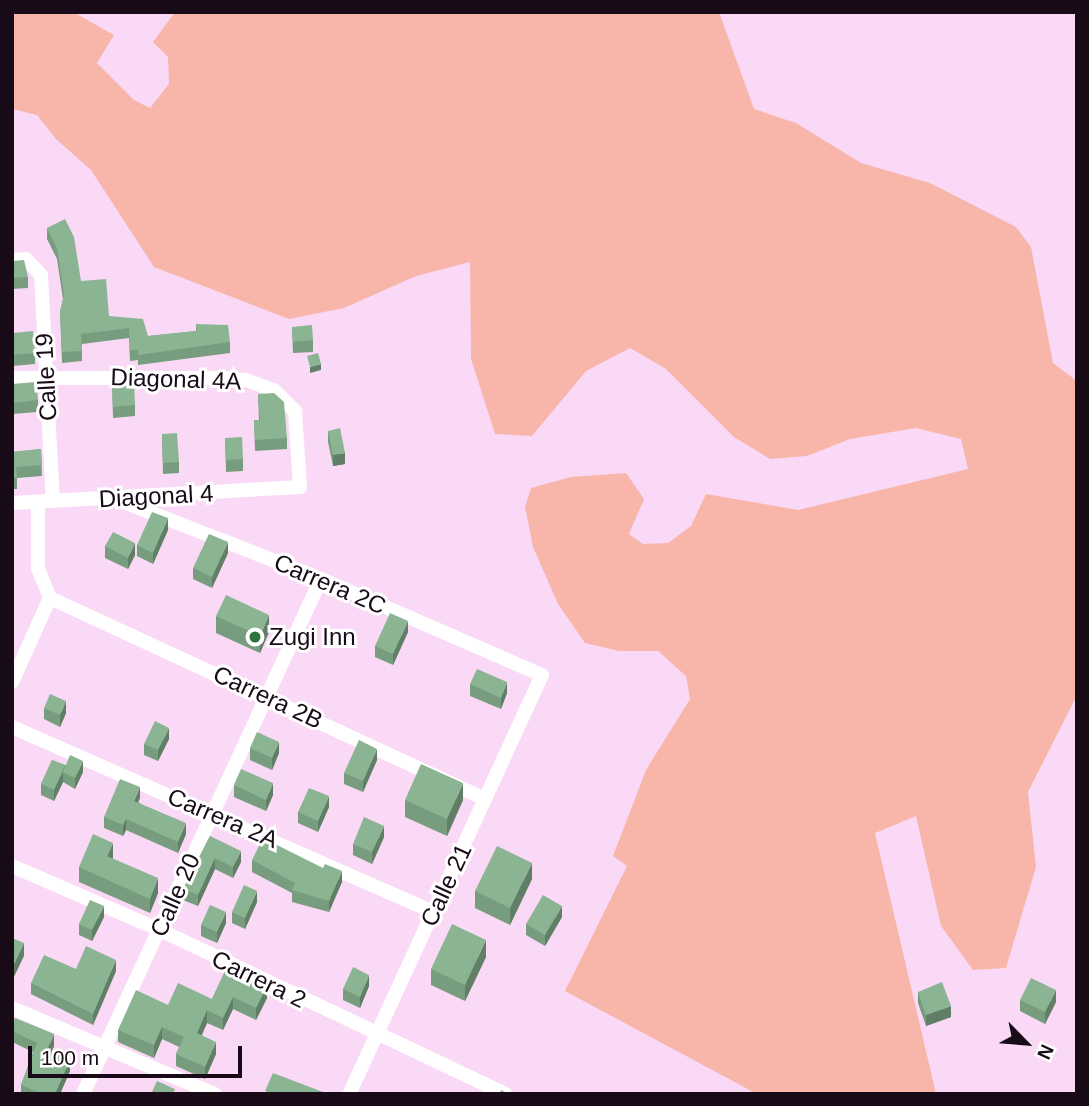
<!DOCTYPE html>
<html>
<head>
<meta charset="utf-8">
<style>
	body { margin:0 }
	#map { position:relative; width:1089px; height:1106px; overflow:hidden; background:#fad9f7; font-family:Arial,sans-serif }
	div>[style] { position:absolute }
	.green>* { inset:0; background:#f8b5aa }
	.minor>* { height:14px; margin:-7px; padding:0 7px; transform-origin:7px; border-radius:7px; background:#fff }
	.wall>* { inset:0; background:#789c7e }
	.shaded-wall>* { inset:0; background:#617f66 }
	.building>* { inset:0; background:#8bb592 }
	.dots>* { width:19px; height:19px; translate:-50% -50%; box-sizing:border-box; border:4px solid #fff; border-radius:50% }
	span { translate:-50% -50%; white-space:nowrap; text-align:center; line-height:1.15; -webkit-text-stroke:6px #fff; paint-order:stroke }
	.street-label { font-size:24px; color:#180b17 }
	.poi-label { font-size:24px; color:#180b17 }
	.left { translate:0 -50%; text-align:left }
	.frame { position:absolute; inset:0; border:14px solid #180b17; pointer-events:none }
	.north { position:absolute; left:991px; top:1008px; width:70px; height:70px; -webkit-text-stroke:5px #fff; paint-order:stroke; rotate:115deg; font-size:19px; font-weight:700; line-height:28px; text-align:center; color:#180b17 }
	.north::after { content:''; display:block; margin:auto; width:24px; height:32px; background:#180b17; clip-path:polygon(50% 0,100% 100%,50% 72%,0 100%) }
	.scale { position:absolute; left:28px; top:1046px; width:214px; height:32px; box-sizing:border-box; border:4px solid #180b17; border-top:0; padding-left:9px; font-size:21px; line-height:24px; white-space:nowrap; color:#180b17; -webkit-text-stroke:5px #fff; paint-order:stroke }
</style>
</head>
<body>
<div id="map">
	<div class="green">
		<i style="clip-path:polygon(12px 12px,73px 12px,114px 35px,97px 63px,134px 100px,150px 108px,169px 84px,168px 57px,153px 42px,175px 12px,719px 12px,754px 109px,796px 123px,861px 163px,930px 183px,1016px 227px,1031px 247px,1053px 363px,1077px 381px,1077px 695px,1028px 792px,1036px 867px,1006px 968px,973px 970px,941px 926px,916px 816px,875px 833px,936px 1094px,757px 1094px,565px 991px,627px 866px,613px 856px,646px 770px,690px 699px,686px 676px,658px 651px,619px 651px,585px 643px,558px 604px,533px 547px,525px 507px,531px 488px,571px 477px,626px 473px,644px 499px,629px 534px,643px 544px,668px 543px,691px 526px,706px 494px,798px 510px,968px 469px,961px 439px,916px 428px,850px 439px,807px 456px,770px 459px,734px 437px,666px 369px,630px 348px,586px 371px,532px 436px,495px 434px,471px 359px,470px 262px,416px 276px,344px 308px,289px 319px,154px 267px,91px 170px,56px 139px,37px 115px,12px 109px)"></i>
	</div>
	<div class="minor">
		<i style="left:12px;top:260px;width:14px;rotate:-4deg"></i>
		<i style="left:26px;top:259px;width:22px;rotate:47deg"></i>
		<i style="left:41px;top:275px;width:226px;rotate:87deg"></i>
		<i style="left:12px;top:378px;width:210px"></i>
		<i style="left:222px;top:378px;width:24px;rotate:5deg"></i>
		<i style="left:246px;top:380px;width:30px;rotate:20deg"></i>
		<i style="left:274px;top:390px;width:30px;rotate:45deg"></i>
		<i style="left:295px;top:411px;width:76px;rotate:86.2deg"></i>
		<i style="left:300px;top:487px;width:288px;rotate:176.8deg"></i>
		<i style="left:116px;top:499px;width:220px;rotate:21.3deg"></i>
		<i style="left:321px;top:579px;width:241px;rotate:23.5deg"></i>
		<i style="left:542px;top:675px;width:461px;rotate:114.7deg"></i>
		<i style="left:50px;top:598px;width:479px;rotate:24.8deg"></i>
		<i style="left:12px;top:682px;width:92px;rotate:-65.7deg"></i>
		<i style="left:50px;top:598px;width:31px;rotate:-112deg"></i>
		<i style="left:38px;top:569px;width:67px;rotate:-90deg"></i>
		<i style="left:12px;top:727px;width:460px;rotate:23.7deg"></i>
		<i style="left:12px;top:866px;width:161px;rotate:23.4deg"></i>
		<i style="left:160px;top:930px;width:382px;rotate:25.4deg"></i>
		<i style="left:12px;top:1008px;width:220px;rotate:23deg"></i>
		<i style="left:83px;top:1094px;width:567px;rotate:-65.2deg"></i>
	</div>
	<div class="wall">
		<i style="clip-path:polygon(47px 228px,81px 281px,109px 316px,148px 336px,196px 331px,196px 324px,230px 342px,230px 353px,138px 365px,138px 360px,130px 361px,129px 338px,82px 344px,82px 361px,62px 363px,60px 312px,63px 299px,57px 259px,47px 239px)"></i>
		<i style="clip-path:polygon(12px 261px,28px 277px,28px 288px,12px 289px)"></i>
		<i style="clip-path:polygon(292px 327px,313px 340px,313px 352px,293px 353px)"></i>
		<i style="clip-path:polygon(12px 333px,35px 353px,35px 364px,12px 366px)"></i>
		<i style="clip-path:polygon(112px 381px,135px 405px,135px 416px,113px 418px)"></i>
		<i style="clip-path:polygon(12px 384px,38px 400px,38px 412px,12px 414px)"></i>
		<i style="clip-path:polygon(258px 394px,287px 438px,287px 449px,255px 451px,254px 420px,259px 420px)"></i>
		<i style="clip-path:polygon(328px 431px,345px 464px,333px 466px,328px 442px)"></i>
		<i style="clip-path:polygon(162px 434px,179px 462px,179px 473px,163px 474px)"></i>
		<i style="clip-path:polygon(225px 438px,243px 459px,243px 471px,226px 472px)"></i>
		<i style="clip-path:polygon(41px 449px,42px 476px,17px 478px,17px 489px,12px 489px,12px 452px)"></i>
		<i style="clip-path:polygon(168px 530px,153px 564px,137px 556px,137px 545px)"></i>
		<i style="clip-path:polygon(105px 546px,135px 555px,128px 569px,105px 558px)"></i>
		<i style="clip-path:polygon(228px 553px,212px 588px,193px 579px,193px 568px)"></i>
		<i style="clip-path:polygon(216px 616px,269px 632px,260px 653px,216px 633px)"></i>
		<i style="clip-path:polygon(408px 632px,393px 665px,375px 657px,375px 646px)"></i>
		<i style="clip-path:polygon(470px 684px,507px 693px,501px 709px,470px 696px)"></i>
		<i style="clip-path:polygon(44px 708px,66px 713px,60px 727px,44px 719px)"></i>
		<i style="clip-path:polygon(169px 739px,158px 761px,144px 755px,144px 744px)"></i>
		<i style="clip-path:polygon(250px 748px,279px 753px,272px 770px,250px 760px)"></i>
		<i style="clip-path:polygon(52px 760px,83px 772px,75px 789px,63px 782px,54px 801px,41px 795px,41px 784px)"></i>
		<i style="clip-path:polygon(377px 760px,363px 792px,344px 784px,344px 773px)"></i>
		<i style="clip-path:polygon(234px 785px,273px 795px,266px 811px,234px 797px)"></i>
		<i style="clip-path:polygon(140px 798px,138px 802px,186px 834px,178px 853px,126px 830px,123px 836px,104px 828px,104px 817px)"></i>
		<i style="clip-path:polygon(405px 800px,463px 800px,447px 836px,405px 817px)"></i>
		<i style="clip-path:polygon(329px 807px,318px 832px,298px 823px,298px 812px)"></i>
		<i style="clip-path:polygon(210px 836px,241px 862px,233px 878px,215px 869px,198px 906px,183px 900px,183px 889px)"></i>
		<i style="clip-path:polygon(384px 837px,372px 864px,353px 855px,353px 844px)"></i>
		<i style="clip-path:polygon(113px 857px,113px 859px,158px 893px,150px 913px,79px 882px,79px 867px)"></i>
		<i style="clip-path:polygon(252px 860px,342px 882px,329px 912px,292px 902px,292px 893px,252px 872px)"></i>
		<i style="clip-path:polygon(532px 879px,510px 925px,475px 908px,475px 891px)"></i>
		<i style="clip-path:polygon(257px 902px,245px 929px,232px 923px,232px 912px)"></i>
		<i style="clip-path:polygon(104px 917px,92px 941px,79px 935px,79px 924px)"></i>
		<i style="clip-path:polygon(562px 917px,545px 946px,526px 935px,526px 924px)"></i>
		<i style="clip-path:polygon(226px 923px,217px 943px,201px 936px,201px 925px)"></i>
		<i style="clip-path:polygon(486px 957px,465px 1001px,431px 985px,431px 969px)"></i>
		<i style="clip-path:polygon(227px 967px,267px 998px,256px 1020px,233px 1009px,223px 1030px,207px 1023px,202px 1035px,216px 1054px,205px 1079px,176px 1066px,176px 1054px,179px 1047px,162px 1039px,154px 1058px,118px 1042px,118px 1030px,168px 1005px,212px 999px)"></i>
		<i style="clip-path:polygon(76px 969px,116px 971px,93px 1025px,31px 994px,31px 983px)"></i>
		<i style="clip-path:polygon(369px 986px,360px 1008px,343px 1000px,343px 989px)"></i>
		<i style="clip-path:polygon(918px 992px,951px 1017px,926px 1026px,918px 1003px)"></i>
		<i style="clip-path:polygon(1020px 1000px,1056px 1002px,1045px 1024px,1020px 1011px)"></i>
		<i style="clip-path:polygon(12px 1025px,54px 1046px,51px 1052px,70px 1071px,60px 1094px,21px 1094px,21px 1085px,33px 1052px,12px 1042px)"></i>
	</div>
	<div class="shaded-wall">
		<i style="clip-path:polygon(321px 364px,321px 370px,310px 373px,310px 367px)"></i>
		<i style="clip-path:polygon(345px 453px,345px 464px,333px 466px,333px 455px)"></i>
		<i style="clip-path:polygon(168px 518px,168px 530px,153px 564px,153px 553px)"></i>
		<i style="clip-path:polygon(228px 542px,228px 553px,212px 588px,212px 577px)"></i>
		<i style="clip-path:polygon(135px 543px,135px 555px,128px 569px,128px 558px)"></i>
		<i style="clip-path:polygon(269px 615px,269px 632px,260px 653px,260px 636px)"></i>
		<i style="clip-path:polygon(408px 621px,408px 632px,393px 665px,393px 654px)"></i>
		<i style="clip-path:polygon(507px 682px,507px 693px,501px 709px,501px 698px)"></i>
		<i style="clip-path:polygon(66px 701px,66px 713px,60px 727px,60px 715px)"></i>
		<i style="clip-path:polygon(169px 728px,169px 739px,158px 761px,158px 750px)"></i>
		<i style="clip-path:polygon(279px 742px,279px 753px,272px 770px,272px 758px)"></i>
		<i style="clip-path:polygon(377px 749px,377px 760px,363px 792px,363px 781px)"></i>
		<i style="clip-path:polygon(83px 761px,83px 772px,75px 789px,75px 778px)"></i>
		<i style="clip-path:polygon(63px 772px,63px 782px,54px 801px,54px 790px)"></i>
		<i style="clip-path:polygon(273px 783px,273px 795px,266px 811px,266px 800px)"></i>
		<i style="clip-path:polygon(463px 783px,463px 800px,447px 836px,447px 819px)"></i>
		<i style="clip-path:polygon(140px 787px,140px 798px,134px 812px,134px 801px)"></i>
		<i style="clip-path:polygon(329px 796px,329px 807px,318px 832px,318px 821px)"></i>
		<i style="clip-path:polygon(126px 819px,126px 830px,123px 836px,123px 825px)"></i>
		<i style="clip-path:polygon(186px 823px,186px 834px,178px 853px,178px 842px)"></i>
		<i style="clip-path:polygon(384px 826px,384px 837px,372px 864px,372px 852px)"></i>
		<i style="clip-path:polygon(113px 843px,113px 857px,107px 871px,107px 856px)"></i>
		<i style="clip-path:polygon(241px 851px,241px 862px,233px 878px,233px 867px)"></i>
		<i style="clip-path:polygon(215px 858px,215px 869px,198px 906px,198px 895px)"></i>
		<i style="clip-path:polygon(532px 863px,532px 879px,510px 925px,510px 908px)"></i>
		<i style="clip-path:polygon(342px 871px,342px 882px,329px 912px,329px 901px)"></i>
		<i style="clip-path:polygon(158px 878px,158px 893px,150px 913px,150px 899px)"></i>
		<i style="clip-path:polygon(257px 891px,257px 902px,245px 929px,245px 918px)"></i>
		<i style="clip-path:polygon(104px 906px,104px 917px,92px 941px,92px 930px)"></i>
		<i style="clip-path:polygon(562px 906px,562px 917px,545px 946px,545px 935px)"></i>
		<i style="clip-path:polygon(226px 912px,226px 923px,217px 943px,217px 932px)"></i>
		<i style="clip-path:polygon(486px 940px,486px 957px,465px 1001px,465px 985px)"></i>
		<i style="clip-path:polygon(24px 943px,24px 956px,12px 981px,12px 968px)"></i>
		<i style="clip-path:polygon(116px 960px,116px 971px,93px 1025px,93px 1014px)"></i>
		<i style="clip-path:polygon(369px 975px,369px 986px,360px 1008px,360px 997px)"></i>
		<i style="clip-path:polygon(267px 986px,267px 998px,256px 1020px,256px 1008px)"></i>
		<i style="clip-path:polygon(1056px 990px,1056px 1002px,1045px 1024px,1045px 1012px)"></i>
		<i style="clip-path:polygon(233px 997px,233px 1009px,223px 1030px,223px 1018px)"></i>
		<i style="clip-path:polygon(951px 1006px,951px 1017px,926px 1026px,926px 1015px)"></i>
		<i style="clip-path:polygon(207px 1010px,207px 1023px,197px 1045px,197px 1033px)"></i>
		<i style="clip-path:polygon(162px 1027px,162px 1039px,154px 1058px,154px 1045px)"></i>
		<i style="clip-path:polygon(54px 1034px,54px 1046px,47px 1061px,47px 1050px)"></i>
		<i style="clip-path:polygon(216px 1042px,216px 1054px,205px 1079px,205px 1067px)"></i>
		<i style="clip-path:polygon(70px 1060px,70px 1071px,60px 1094px,55px 1094px)"></i>
	</div>
	<div class="building">
		<i style="clip-path:polygon(65px 219px,74px 237px,81px 281px,106px 279px,109px 316px,143px 319px,148px 336px,197px 331px,196px 324px,228px 325px,230px 342px,138px 355px,138px 350px,130px 350px,129px 328px,81px 334px,82px 351px,62px 352px,60px 312px,64px 295px,57px 248px,47px 228px)"></i>
		<i style="clip-path:polygon(24px 260px,28px 277px,12px 278px,12px 261px)"></i>
		<i style="clip-path:polygon(312px 325px,313px 340px,293px 342px,292px 327px)"></i>
		<i style="clip-path:polygon(33px 331px,35px 353px,12px 355px,12px 333px)"></i>
		<i style="clip-path:polygon(318px 353px,321px 364px,310px 367px,307px 356px)"></i>
		<i style="clip-path:polygon(134px 379px,135px 405px,113px 407px,112px 381px)"></i>
		<i style="clip-path:polygon(36px 382px,38px 400px,12px 403px,12px 384px)"></i>
		<i style="clip-path:polygon(274px 393px,284px 402px,287px 438px,255px 440px,254px 420px,260px 420px,258px 394px)"></i>
		<i style="clip-path:polygon(340px 428px,345px 453px,333px 455px,328px 431px)"></i>
		<i style="clip-path:polygon(177px 433px,179px 462px,163px 463px,162px 434px)"></i>
		<i style="clip-path:polygon(242px 437px,243px 459px,226px 460px,225px 438px)"></i>
		<i style="clip-path:polygon(41px 449px,42px 465px,16px 467px,17px 478px,12px 478px,12px 452px)"></i>
		<i style="clip-path:polygon(152px 512px,168px 518px,153px 553px,137px 545px)"></i>
		<i style="clip-path:polygon(113px 532px,135px 543px,128px 558px,105px 546px)"></i>
		<i style="clip-path:polygon(209px 534px,228px 542px,212px 577px,193px 568px)"></i>
		<i style="clip-path:polygon(226px 595px,269px 615px,260px 636px,216px 616px)"></i>
		<i style="clip-path:polygon(390px 613px,408px 621px,393px 654px,375px 646px)"></i>
		<i style="clip-path:polygon(477px 669px,507px 682px,501px 698px,470px 684px)"></i>
		<i style="clip-path:polygon(50px 694px,66px 701px,60px 715px,44px 708px)"></i>
		<i style="clip-path:polygon(155px 721px,169px 728px,158px 750px,144px 744px)"></i>
		<i style="clip-path:polygon(257px 732px,279px 742px,272px 758px,250px 748px)"></i>
		<i style="clip-path:polygon(359px 740px,377px 749px,363px 781px,344px 773px)"></i>
		<i style="clip-path:polygon(70px 755px,83px 761px,75px 778px,63px 772px)"></i>
		<i style="clip-path:polygon(52px 760px,65px 765px,54px 790px,41px 784px)"></i>
		<i style="clip-path:polygon(421px 764px,463px 783px,447px 819px,405px 800px)"></i>
		<i style="clip-path:polygon(241px 769px,273px 783px,266px 800px,234px 785px)"></i>
		<i style="clip-path:polygon(120px 779px,140px 787px,134px 801px,186px 823px,178px 842px,126px 819px,123px 825px,104px 817px)"></i>
		<i style="clip-path:polygon(309px 788px,329px 796px,318px 821px,298px 812px)"></i>
		<i style="clip-path:polygon(364px 817px,384px 826px,372px 852px,353px 844px)"></i>
		<i style="clip-path:polygon(93px 834px,113px 843px,107px 856px,158px 878px,150px 899px,79px 867px)"></i>
		<i style="clip-path:polygon(210px 836px,241px 851px,233px 867px,215px 858px,198px 895px,183px 889px)"></i>
		<i style="clip-path:polygon(263px 838px,323px 868px,325px 864px,342px 871px,329px 901px,292px 890px,295px 883px,252px 860px)"></i>
		<i style="clip-path:polygon(497px 846px,532px 863px,510px 908px,475px 891px)"></i>
		<i style="clip-path:polygon(244px 885px,257px 891px,245px 918px,232px 912px)"></i>
		<i style="clip-path:polygon(543px 895px,562px 906px,545px 935px,526px 924px)"></i>
		<i style="clip-path:polygon(90px 900px,104px 906px,92px 930px,79px 924px)"></i>
		<i style="clip-path:polygon(210px 905px,226px 912px,217px 932px,201px 925px)"></i>
		<i style="clip-path:polygon(452px 924px,486px 940px,465px 985px,431px 969px)"></i>
		<i style="clip-path:polygon(12px 938px,24px 943px,12px 968px)"></i>
		<i style="clip-path:polygon(86px 946px,116px 960px,93px 1014px,31px 983px,44px 955px,76px 969px)"></i>
		<i style="clip-path:polygon(227px 967px,267px 986px,256px 1008px,233px 997px,223px 1018px,207px 1010px,197px 1033px,216px 1042px,205px 1067px,176px 1054px,184px 1037px,162px 1027px,154px 1045px,118px 1030px,136px 990px,168px 1005px,178px 983px,212px 999px)"></i>
		<i style="clip-path:polygon(353px 967px,369px 975px,360px 997px,343px 989px)"></i>
		<i style="clip-path:polygon(1031px 978px,1056px 990px,1045px 1012px,1020px 1000px)"></i>
		<i style="clip-path:polygon(942px 982px,951px 1006px,926px 1015px,918px 992px)"></i>
		<i style="clip-path:polygon(15px 1018px,54px 1034px,47px 1050px,70px 1060px,55px 1094px,42px 1094px,21px 1085px,37px 1043px,12px 1031px,12px 1025px)"></i>
		<i style="clip-path:polygon(273px 1073px,323px 1092px,322px 1094px,272px 1094px,265px 1091px)"></i>
		<i style="clip-path:polygon(157px 1081px,175px 1089px,173px 1094px,151px 1094px)"></i>
		<i style="clip-path:polygon(501px 1090px,509px 1094px,500px 1094px)"></i>
	</div>
	<div class="dots">
		<i style="left:255px;top:637px;background:#2e7440"></i>
	</div>
	<div class="street-label">
		<span style="left:46px;top:377px;rotate:-93deg">Calle 19</span>
		<span style="left:176px;top:379px;rotate:2deg">Diagonal 4A</span>
		<span style="left:156px;top:496px;rotate:-3deg">Diagonal 4</span>
		<span style="left:330px;top:584px;rotate:23deg">Carrera 2C</span>
		<span style="left:268px;top:697px;rotate:25deg">Carrera 2B</span>
		<span style="left:223px;top:818px;rotate:23deg">Carrera 2A</span>
		<span style="left:446px;top:885px;rotate:-65deg">Calle 21</span>
		<span style="left:175px;top:895px;rotate:-66deg">Calle 20</span>
		<span style="left:259px;top:979px;rotate:26deg">Carrera 2</span>
	</div>
	<div class="poi-label">
		<span class="left" style="left:269px;top:637px">Zugi Inn</span>
	</div>
	<div class="frame"></div>
	<div class="north">N</div>
	<div class="scale">100 m</div>
</div>
</body>
</html>
